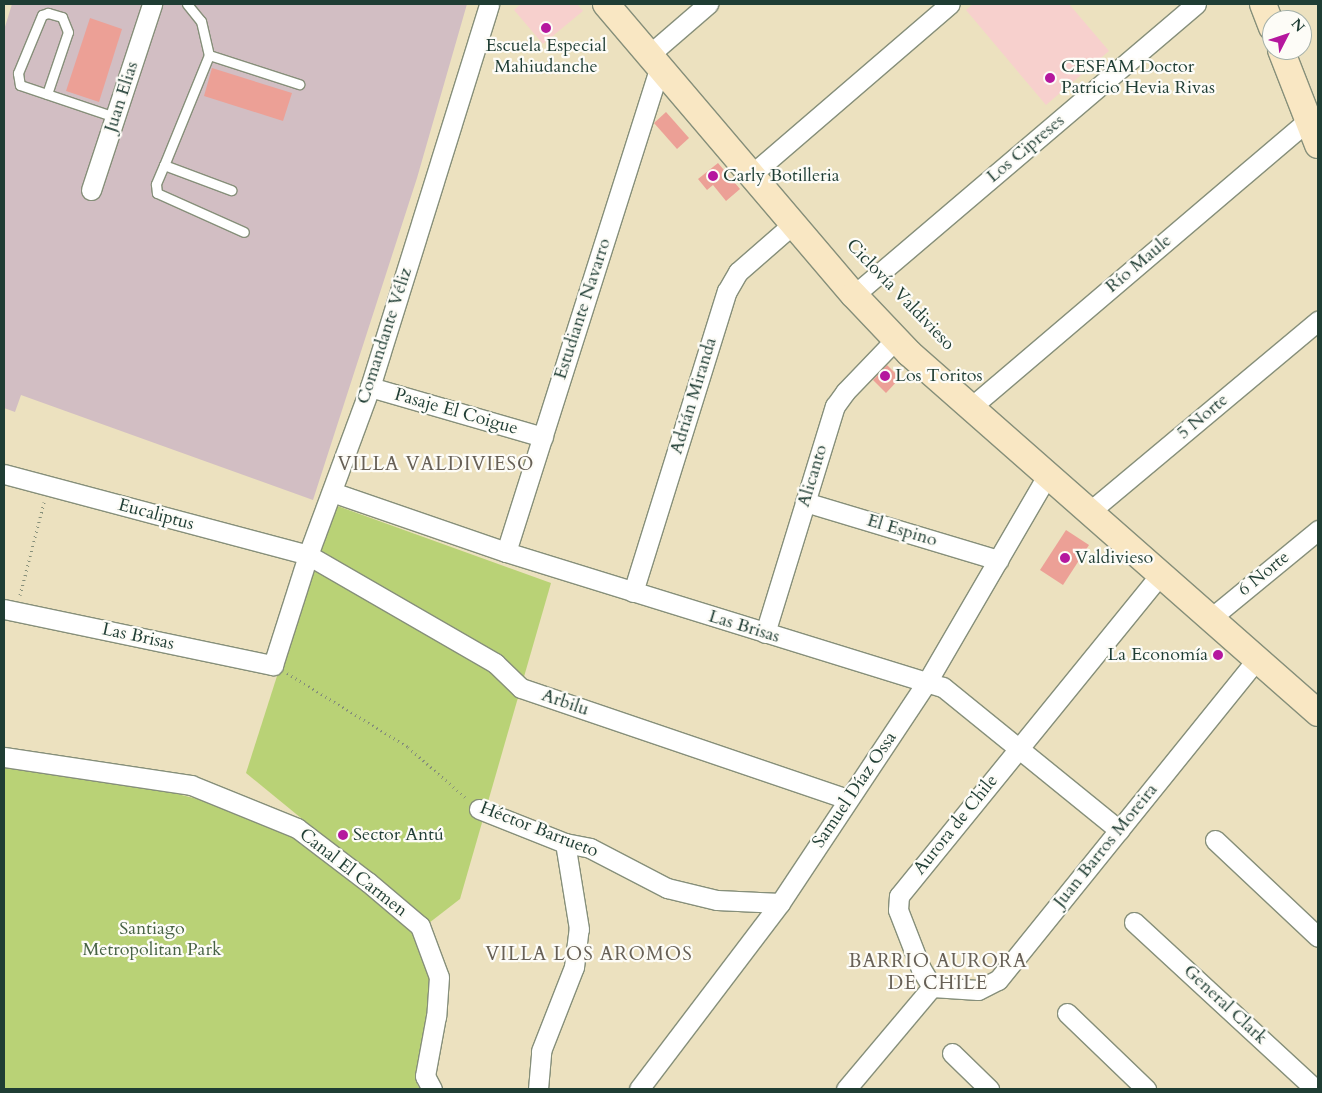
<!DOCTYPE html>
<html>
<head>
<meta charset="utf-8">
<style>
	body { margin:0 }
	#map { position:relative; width:1322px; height:1093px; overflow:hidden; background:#ece1bf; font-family:Cardo,serif }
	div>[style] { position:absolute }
	.built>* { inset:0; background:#f7d0cd }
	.industrial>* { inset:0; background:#d2bec3 }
	.green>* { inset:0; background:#b9d276 }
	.building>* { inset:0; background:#eca096 }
	.path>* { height:3px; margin-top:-1.5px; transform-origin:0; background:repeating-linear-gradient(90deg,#868f7a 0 1px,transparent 0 5px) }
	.roads { filter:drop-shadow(1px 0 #868f7a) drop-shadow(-1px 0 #868f7a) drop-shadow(0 1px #868f7a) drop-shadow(0 -1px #868f7a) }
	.lane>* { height:9px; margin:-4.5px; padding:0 4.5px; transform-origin:4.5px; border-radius:4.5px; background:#fff }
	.street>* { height:19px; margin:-9.5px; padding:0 9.5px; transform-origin:9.5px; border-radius:9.5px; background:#fff }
	.secondary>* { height:26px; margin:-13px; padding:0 13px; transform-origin:13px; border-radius:13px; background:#f9e7c3 }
	.dots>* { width:14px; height:14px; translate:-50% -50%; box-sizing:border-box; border:2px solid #fdfcf7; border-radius:50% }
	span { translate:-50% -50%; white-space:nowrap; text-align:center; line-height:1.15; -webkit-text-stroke:4.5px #fdfcf7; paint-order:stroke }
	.poi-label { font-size:18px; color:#1f3d34 }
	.left { translate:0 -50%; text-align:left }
	.right { translate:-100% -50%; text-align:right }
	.street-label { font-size:18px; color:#1f3d34 }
	.park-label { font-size:18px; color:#466244 }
	.neighbourhood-label { font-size:19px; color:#676056; letter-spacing:1px }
	.frame { position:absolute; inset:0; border:5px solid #1f3d34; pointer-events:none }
	.north { position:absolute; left:1262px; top:10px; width:50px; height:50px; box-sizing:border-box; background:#fdfcf7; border:1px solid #a4b0a9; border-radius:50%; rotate:49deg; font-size:14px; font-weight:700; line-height:20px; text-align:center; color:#1f3d34 }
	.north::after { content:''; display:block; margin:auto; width:18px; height:22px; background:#b5179e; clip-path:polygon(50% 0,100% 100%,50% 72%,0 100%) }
</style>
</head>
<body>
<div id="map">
	<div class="built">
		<i style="clip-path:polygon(521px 4px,577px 4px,583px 11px,543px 44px,514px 10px)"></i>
		<i style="clip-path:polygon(973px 4px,1069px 4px,1109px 51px,1046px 105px,966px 10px)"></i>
	</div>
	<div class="industrial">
		<i style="clip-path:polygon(12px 4px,467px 4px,417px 178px,313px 500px,21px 395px,15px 412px,4px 408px,4px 30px)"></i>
	</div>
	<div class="green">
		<i style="clip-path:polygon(332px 504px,551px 583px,460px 899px,429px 923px,246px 773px)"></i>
		<i style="clip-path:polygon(4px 750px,225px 806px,257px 817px,299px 840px,418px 933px,434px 977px,417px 1084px,420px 1089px,4px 1089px)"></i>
	</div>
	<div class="building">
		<i style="clip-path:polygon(90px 18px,122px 29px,99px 102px,66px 91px)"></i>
		<i style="clip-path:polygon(212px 68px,292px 93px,283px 121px,204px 96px)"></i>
		<i style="clip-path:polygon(666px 112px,689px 138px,677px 149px,654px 123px)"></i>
		<i style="clip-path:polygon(718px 163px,740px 189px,726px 201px,713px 185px,707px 190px,698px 179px)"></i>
		<i style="clip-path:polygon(887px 365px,900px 378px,886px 393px,873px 380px)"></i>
		<i style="clip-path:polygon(1066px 530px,1089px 545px,1063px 585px,1040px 570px)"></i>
	</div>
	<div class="path">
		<i style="left:20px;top:595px;width:96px;rotate:-75.5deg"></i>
		<i style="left:287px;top:673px;width:142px;rotate:31.4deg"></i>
		<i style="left:408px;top:747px;width:79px;rotate:41.4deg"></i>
	</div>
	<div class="roads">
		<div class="lane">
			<i style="left:187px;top:4px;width:22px;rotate:51deg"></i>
			<i style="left:201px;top:21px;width:35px;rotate:77deg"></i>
			<i style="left:209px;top:55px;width:119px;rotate:112.2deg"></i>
			<i style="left:164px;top:165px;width:72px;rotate:20.5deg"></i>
			<i style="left:209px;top:55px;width:95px;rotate:17.9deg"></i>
			<i style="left:47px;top:94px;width:65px;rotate:-71.3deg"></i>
			<i style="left:68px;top:32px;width:16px;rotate:-112deg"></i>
			<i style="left:62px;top:17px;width:15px;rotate:-164deg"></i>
			<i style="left:48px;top:13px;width:6px;rotate:162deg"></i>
			<i style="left:42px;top:15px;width:63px;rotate:112.5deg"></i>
			<i style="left:18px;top:73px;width:12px;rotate:81deg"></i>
			<i style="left:20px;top:85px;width:100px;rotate:18.6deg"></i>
			<i style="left:164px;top:165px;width:21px;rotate:113deg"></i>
			<i style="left:156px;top:184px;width:9px;rotate:84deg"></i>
			<i style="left:157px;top:193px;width:95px;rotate:24.1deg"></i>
		</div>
		<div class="street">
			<i style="left:650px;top:54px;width:77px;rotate:-40.8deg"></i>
			<i style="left:751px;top:175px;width:262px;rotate:-40.7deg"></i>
			<i style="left:91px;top:190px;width:196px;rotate:-71.8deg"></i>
			<i style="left:854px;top:295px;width:449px;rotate:-40.4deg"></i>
			<i style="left:370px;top:387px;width:180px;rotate:16.1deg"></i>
			<i style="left:970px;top:408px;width:444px;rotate:-40.4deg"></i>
			<i style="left:4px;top:474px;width:315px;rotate:14.9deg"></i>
			<i style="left:308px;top:555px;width:216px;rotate:30deg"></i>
			<i style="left:495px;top:663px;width:36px;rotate:44deg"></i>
			<i style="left:521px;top:688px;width:344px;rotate:18.8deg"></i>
			<i style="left:332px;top:492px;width:184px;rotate:19deg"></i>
			<i style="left:506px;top:552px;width:457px;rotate:17.2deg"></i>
			<i style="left:943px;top:687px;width:227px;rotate:39.1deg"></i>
			<i style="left:805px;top:502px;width:202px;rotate:16.7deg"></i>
			<i style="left:1088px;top:513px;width:300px;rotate:-39.9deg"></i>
			<i style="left:506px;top:552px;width:510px;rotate:-72.42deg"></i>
			<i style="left:633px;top:592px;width:315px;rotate:-72.7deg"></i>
			<i style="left:727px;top:291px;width:22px;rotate:-60deg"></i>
			<i style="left:738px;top:272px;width:73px;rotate:-41.1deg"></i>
			<i style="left:4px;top:609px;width:275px;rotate:11.8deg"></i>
			<i style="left:273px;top:665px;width:115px;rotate:-72.3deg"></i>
			<i style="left:308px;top:555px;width:179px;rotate:-69.7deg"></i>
			<i style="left:370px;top:387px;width:401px;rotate:-72.7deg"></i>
			<i style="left:1211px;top:618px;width:139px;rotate:-39.4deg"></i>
			<i style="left:765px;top:633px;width:238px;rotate:-72.9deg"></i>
			<i style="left:835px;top:406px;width:17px;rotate:-54deg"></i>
			<i style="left:845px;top:392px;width:72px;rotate:-46.1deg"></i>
			<i style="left:4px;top:757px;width:189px;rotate:8.5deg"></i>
			<i style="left:191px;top:785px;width:114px;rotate:22.1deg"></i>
			<i style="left:297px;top:828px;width:89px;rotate:37.3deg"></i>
			<i style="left:368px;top:882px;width:68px;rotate:40.2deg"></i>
			<i style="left:420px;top:926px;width:54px;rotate:69.6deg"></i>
			<i style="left:439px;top:977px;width:39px;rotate:94deg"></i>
			<i style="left:436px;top:1016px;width:61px;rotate:100.4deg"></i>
			<i style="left:425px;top:1076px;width:15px;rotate:62deg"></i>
			<i style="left:479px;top:809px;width:92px;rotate:21.6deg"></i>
			<i style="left:565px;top:843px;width:25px;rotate:11deg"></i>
			<i style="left:590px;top:848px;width:87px;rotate:27.5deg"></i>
			<i style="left:667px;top:888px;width:51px;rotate:13.5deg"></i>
			<i style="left:717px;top:900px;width:63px;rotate:2.7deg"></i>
			<i style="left:1215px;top:840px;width:141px;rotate:43.3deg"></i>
			<i style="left:1134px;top:922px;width:246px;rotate:42.7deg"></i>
			<i style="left:932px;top:987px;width:21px;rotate:-121deg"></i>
			<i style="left:921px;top:969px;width:63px;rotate:-111.3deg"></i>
			<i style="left:898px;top:910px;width:14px;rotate:-86deg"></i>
			<i style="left:899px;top:896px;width:414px;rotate:-50.9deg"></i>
			<i style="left:932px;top:987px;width:46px;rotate:3.7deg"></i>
			<i style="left:978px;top:990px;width:22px;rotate:-27deg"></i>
			<i style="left:998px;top:980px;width:412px;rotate:-51.1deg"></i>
			<i style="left:1067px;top:1013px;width:110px;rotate:43.9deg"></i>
			<i style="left:952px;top:1053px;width:52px;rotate:44.2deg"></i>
			<i style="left:538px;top:1089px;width:38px;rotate:-85deg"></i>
			<i style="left:541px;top:1051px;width:90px;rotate:-68.6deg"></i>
			<i style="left:574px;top:967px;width:38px;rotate:-83deg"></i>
			<i style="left:579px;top:929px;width:87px;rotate:-99.2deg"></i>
			<i style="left:639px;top:1089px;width:233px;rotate:-52.8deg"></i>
			<i style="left:780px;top:903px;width:265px;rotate:-56.4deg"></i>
			<i style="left:927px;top:682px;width:238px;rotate:-59.8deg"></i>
			<i style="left:846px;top:1089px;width:133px;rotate:-49.9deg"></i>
		</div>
		<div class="secondary">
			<i style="left:606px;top:4px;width:382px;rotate:49.6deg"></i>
			<i style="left:854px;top:295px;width:80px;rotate:46.5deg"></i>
			<i style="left:909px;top:353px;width:545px;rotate:41.35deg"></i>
			<i style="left:1263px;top:4px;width:25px;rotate:69deg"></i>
			<i style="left:1281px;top:50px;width:102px;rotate:68.7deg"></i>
		</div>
	</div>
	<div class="dots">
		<i style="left:546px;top:28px;background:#b5179e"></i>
		<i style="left:1050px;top:78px;background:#b5179e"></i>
		<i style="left:713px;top:176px;background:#b5179e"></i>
		<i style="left:885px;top:376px;background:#b5179e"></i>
		<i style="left:1065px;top:558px;background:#b5179e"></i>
		<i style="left:1218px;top:655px;background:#b5179e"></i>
		<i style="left:343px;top:835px;background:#b5179e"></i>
	</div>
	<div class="poi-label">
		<span style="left:546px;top:57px">Escuela Especial<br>Mahiudanche</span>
		<span class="left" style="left:1061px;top:78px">CESFAM Doctor<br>Patricio Hevia Rivas</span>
		<span class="left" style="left:723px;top:176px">Carly Botilleria</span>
		<span class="left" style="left:895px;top:376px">Los Toritos</span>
		<span class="left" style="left:1075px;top:558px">Valdivieso</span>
		<span class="right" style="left:1208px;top:655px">La Economía</span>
		<span class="left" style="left:353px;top:835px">Sector Antú</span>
	</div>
	<div class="street-label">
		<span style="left:122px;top:97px;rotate:-72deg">Juan Elias</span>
		<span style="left:1026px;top:149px;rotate:-40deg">Los Cipreses</span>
		<span style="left:1139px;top:264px;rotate:-40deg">Río Maule</span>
		<span style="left:900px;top:295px;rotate:46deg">Ciclovía Valdivieso</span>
		<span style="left:583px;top:309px;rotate:-72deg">Estudiante Navarro</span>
		<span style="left:385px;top:336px;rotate:-72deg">Comandante Véliz</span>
		<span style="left:694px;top:396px;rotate:-73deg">Adrián Miranda</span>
		<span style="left:456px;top:412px;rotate:16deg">Pasaje El Coigue</span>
		<span style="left:1203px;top:417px;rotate:-40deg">5 Norte</span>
		<span style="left:813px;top:476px;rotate:-73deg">Alicanto</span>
		<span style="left:156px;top:515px;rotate:15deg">Eucaliptus</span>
		<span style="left:902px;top:531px;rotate:17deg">El Espino</span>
		<span style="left:1264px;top:574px;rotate:-39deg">6 Norte</span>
		<span style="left:744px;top:627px;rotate:17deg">Las Brisas</span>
		<span style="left:138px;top:637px;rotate:12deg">Las Brisas</span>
		<span style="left:565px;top:703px;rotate:19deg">Arbilu</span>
		<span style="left:855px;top:790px;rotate:-56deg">Samuel Díaz Ossa</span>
		<span style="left:956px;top:825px;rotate:-51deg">Aurora de Chile</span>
		<span style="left:539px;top:830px;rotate:21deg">Héctor Barrueto</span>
		<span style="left:1106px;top:846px;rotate:-51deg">Juan Barros Moreira</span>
		<span style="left:353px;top:873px;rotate:38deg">Canal El Carmen</span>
		<span style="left:1225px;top:1005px;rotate:43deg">General Clark</span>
	</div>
	<div class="park-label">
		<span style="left:152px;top:940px">Santiago<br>Metropolitan Park</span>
	</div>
	<div class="neighbourhood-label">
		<span style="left:436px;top:465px">VILLA VALDIVIESO</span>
		<span style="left:589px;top:955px">VILLA LOS AROMOS</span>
		<span style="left:938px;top:973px">BARRIO AURORA<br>DE CHILE</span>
	</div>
	<div class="frame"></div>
	<div class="north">N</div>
</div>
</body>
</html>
